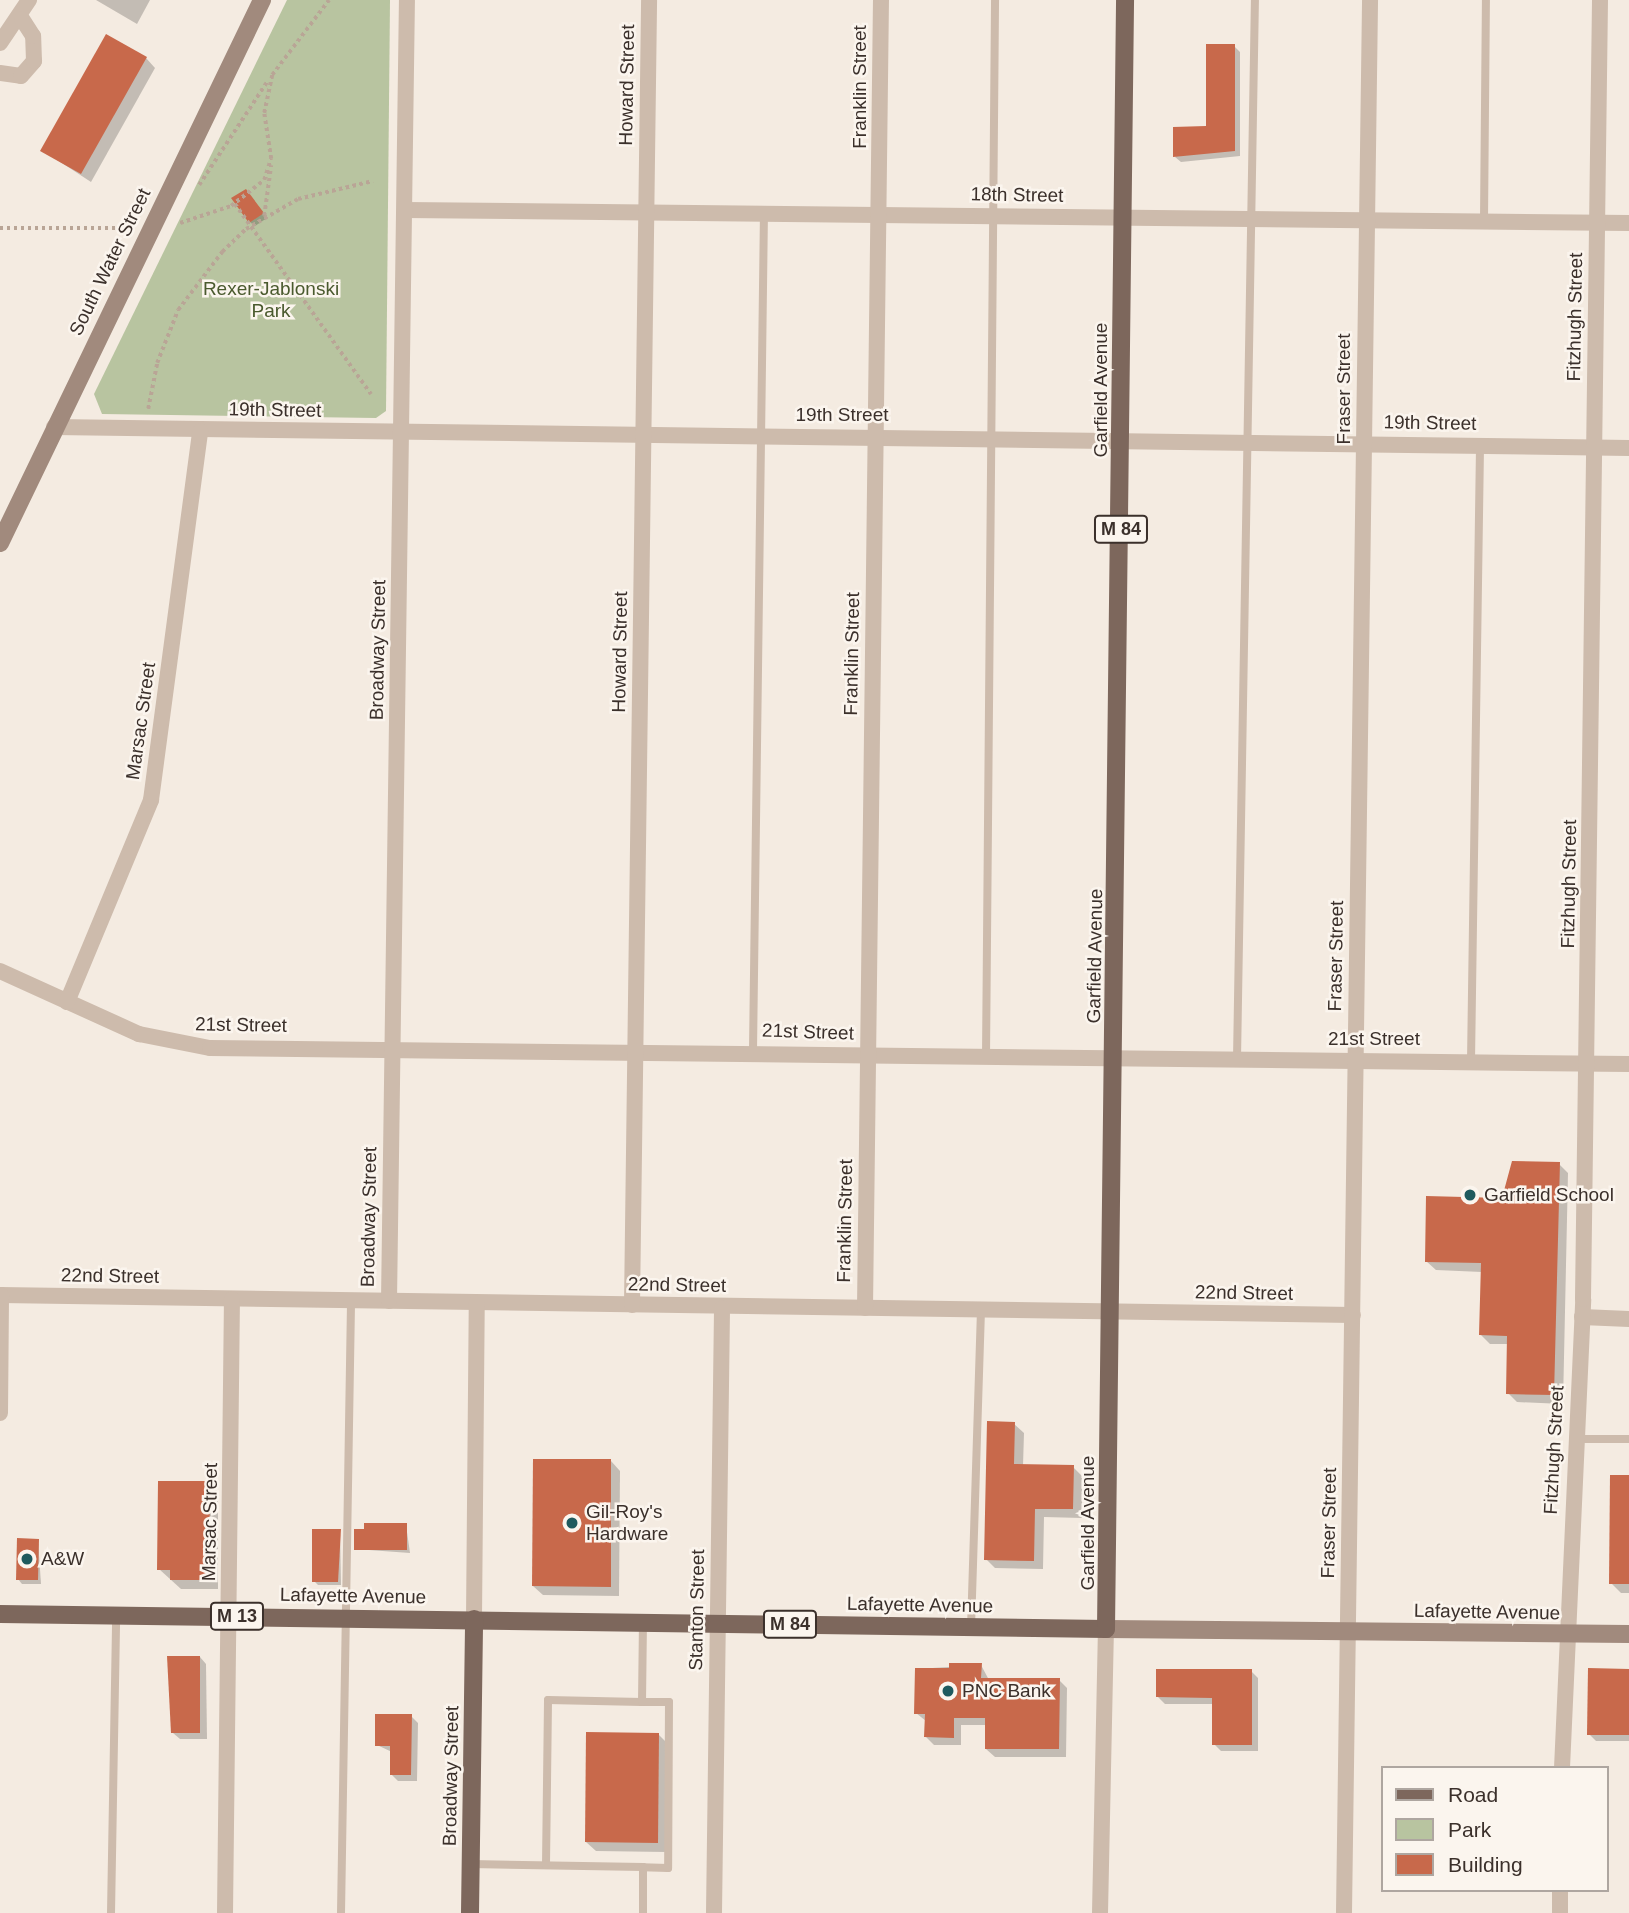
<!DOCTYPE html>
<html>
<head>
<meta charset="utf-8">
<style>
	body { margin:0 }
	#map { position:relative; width:1629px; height:1913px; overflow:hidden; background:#f4ebe1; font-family:Helvetica,sans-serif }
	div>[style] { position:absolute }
	.green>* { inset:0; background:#b8c4a0 }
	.shadow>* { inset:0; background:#0003 }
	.building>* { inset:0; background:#c8694b }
	.path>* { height:3.5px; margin-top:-1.75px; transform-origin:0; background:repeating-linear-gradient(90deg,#b9a596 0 3.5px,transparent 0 7px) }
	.lane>* { height:8px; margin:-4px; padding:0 4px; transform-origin:4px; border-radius:4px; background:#cdbbac }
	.street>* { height:16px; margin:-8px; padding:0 8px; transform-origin:8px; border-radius:8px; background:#cdbbac }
	.secondary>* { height:18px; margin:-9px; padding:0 9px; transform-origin:9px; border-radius:9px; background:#a18a7d }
	.primary>* { height:18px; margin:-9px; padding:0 9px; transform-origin:9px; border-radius:9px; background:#7d675c }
	.dots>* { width:19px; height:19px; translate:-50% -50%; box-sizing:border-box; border:4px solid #fbf5ee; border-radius:50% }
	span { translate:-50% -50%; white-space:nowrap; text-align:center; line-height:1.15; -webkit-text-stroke:5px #fbf5ee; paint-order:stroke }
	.shield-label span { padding:2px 5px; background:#fbf5ee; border:2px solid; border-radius:5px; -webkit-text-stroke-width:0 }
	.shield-label { font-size:18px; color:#3b302b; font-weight:700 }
	.street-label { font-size:19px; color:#3b302b }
	.park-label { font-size:19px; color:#4a5a2e }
	.poi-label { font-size:19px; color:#3b302b }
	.left { translate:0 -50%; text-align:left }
	.legend { position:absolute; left:1381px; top:1766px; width:228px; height:126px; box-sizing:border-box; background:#fbf5ee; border:2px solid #aea6a0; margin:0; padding:9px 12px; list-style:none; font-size:21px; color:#3b302b }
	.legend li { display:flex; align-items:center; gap:14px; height:35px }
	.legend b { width:35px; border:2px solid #aea6a0 }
</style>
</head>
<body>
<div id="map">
	<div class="green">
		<i style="clip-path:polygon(287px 0,390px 0,386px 411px,376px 418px,102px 414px,94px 394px)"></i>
	</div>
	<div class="shadow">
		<i style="clip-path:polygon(96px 0,150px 0,137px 24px)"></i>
		<i style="clip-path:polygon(1234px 46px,1240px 52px,1240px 156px,1181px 162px,1175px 157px,1208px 128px)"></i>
		<i style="clip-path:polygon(146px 58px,155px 68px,91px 182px,42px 150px)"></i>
		<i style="clip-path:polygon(250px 195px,267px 218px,255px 226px,250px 222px)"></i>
		<i style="clip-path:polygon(1559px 1164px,1568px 1173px,1563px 1404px,1517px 1402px,1508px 1393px,1509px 1344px,1490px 1344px,1481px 1335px,1482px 1272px,1436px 1270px,1426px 1261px)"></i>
		<i style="clip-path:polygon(1014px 1424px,1024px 1433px,1023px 1466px,1073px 1467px,1082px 1476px,1082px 1518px,1044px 1517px,1043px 1569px,995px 1568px,986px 1559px)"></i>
		<i style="clip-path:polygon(611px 1461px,620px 1471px,619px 1596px,543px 1595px,533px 1586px)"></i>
		<i style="clip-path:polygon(1629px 1477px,1629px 1593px,1621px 1593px,1611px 1583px)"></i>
		<i style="clip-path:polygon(209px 1483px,218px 1492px,218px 1589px,181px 1589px,159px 1569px)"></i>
		<i style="clip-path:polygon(406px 1525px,410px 1553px,355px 1549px)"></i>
		<i style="clip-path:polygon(340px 1531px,341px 1585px,318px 1585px,314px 1581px)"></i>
		<i style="clip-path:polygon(38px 1540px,41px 1584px,22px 1584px,18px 1579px)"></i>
		<i style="clip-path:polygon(200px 1657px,206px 1664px,207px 1739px,180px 1739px,173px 1733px)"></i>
		<i style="clip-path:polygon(981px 1665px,989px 1680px,1059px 1680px,1067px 1688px,1066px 1757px,995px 1757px,986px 1749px,986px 1725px,961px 1725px,961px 1745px,934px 1745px,926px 1737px,926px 1721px,916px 1713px,916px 1669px)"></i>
		<i style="clip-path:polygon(1629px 1670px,1629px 1741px,1596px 1741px,1589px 1734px)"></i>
		<i style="clip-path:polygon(1251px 1671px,1258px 1678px,1258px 1751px,1221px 1751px,1214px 1744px,1214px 1704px,1165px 1704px,1158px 1697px)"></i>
		<i style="clip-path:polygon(411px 1716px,418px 1723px,417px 1781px,398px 1781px,391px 1774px,392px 1752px,377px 1745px)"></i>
		<i style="clip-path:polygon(658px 1734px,668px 1744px,666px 1852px,596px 1851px,586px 1842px)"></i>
	</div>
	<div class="building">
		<i style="clip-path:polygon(106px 34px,147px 57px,81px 174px,40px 151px)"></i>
		<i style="clip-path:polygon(1206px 44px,1235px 44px,1235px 151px,1173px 157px,1173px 127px,1206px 126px)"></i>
		<i style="clip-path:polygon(246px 189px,264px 213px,249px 223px,231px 198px)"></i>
		<i style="clip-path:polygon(1512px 1161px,1560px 1162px,1554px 1395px,1506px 1394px,1507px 1336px,1479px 1335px,1481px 1263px,1425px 1262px,1426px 1196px,1502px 1198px)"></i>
		<i style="clip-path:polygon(987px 1421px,1015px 1422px,1014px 1464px,1074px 1465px,1073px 1509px,1035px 1509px,1034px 1561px,984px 1560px)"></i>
		<i style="clip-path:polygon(533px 1459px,611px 1459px,611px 1587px,532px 1586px)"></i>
		<i style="clip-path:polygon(1610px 1475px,1629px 1475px,1629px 1584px,1609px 1584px)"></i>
		<i style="clip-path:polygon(158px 1481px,210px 1481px,209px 1580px,170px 1580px,170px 1570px,157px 1570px)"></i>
		<i style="clip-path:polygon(364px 1523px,407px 1523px,407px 1550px,354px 1550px,354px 1529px,364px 1529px)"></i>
		<i style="clip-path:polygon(312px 1529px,341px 1529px,338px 1582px,312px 1582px)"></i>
		<i style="clip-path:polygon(17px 1538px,39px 1539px,38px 1580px,16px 1580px)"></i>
		<i style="clip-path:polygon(167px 1656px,200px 1656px,200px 1733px,171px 1733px)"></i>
		<i style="clip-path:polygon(949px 1663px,982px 1663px,981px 1678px,1060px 1678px,1059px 1749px,985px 1749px,985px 1718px,954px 1718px,954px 1738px,924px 1737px,925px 1714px,914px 1714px,915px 1668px,949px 1668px)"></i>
		<i style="clip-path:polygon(1588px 1668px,1629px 1669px,1629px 1735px,1587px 1735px)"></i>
		<i style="clip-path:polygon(1156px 1669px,1252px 1669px,1252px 1745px,1212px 1745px,1212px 1698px,1156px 1697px)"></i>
		<i style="clip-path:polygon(375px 1714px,412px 1714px,411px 1775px,390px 1775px,390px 1746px,375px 1746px)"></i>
		<i style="clip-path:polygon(586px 1732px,659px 1733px,658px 1843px,585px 1842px)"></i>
	</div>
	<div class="path">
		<i style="left:199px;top:185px;width:123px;rotate:-56.6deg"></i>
		<i style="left:235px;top:204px;width:234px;rotate:54.4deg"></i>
		<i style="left:264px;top:216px;width:51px;rotate:-82.2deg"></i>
		<i style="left:180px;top:223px;width:54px;rotate:-18.4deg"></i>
		<i style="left:231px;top:206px;width:42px;rotate:-38.2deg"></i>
		<i style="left:264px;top:180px;width:22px;rotate:-72deg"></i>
		<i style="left:271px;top:159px;width:47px;rotate:-98.7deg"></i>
		<i style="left:264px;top:113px;width:39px;rotate:-78deg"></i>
		<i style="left:272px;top:75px;width:94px;rotate:-52.8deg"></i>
		<i style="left:0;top:228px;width:133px"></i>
		<i style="left:148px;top:409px;width:47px;rotate:-78.9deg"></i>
		<i style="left:157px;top:363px;width:57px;rotate:-68.4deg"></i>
		<i style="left:178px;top:310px;width:73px;rotate:-52.8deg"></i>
		<i style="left:222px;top:252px;width:33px;rotate:-44deg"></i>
		<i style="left:246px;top:229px;width:60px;rotate:-30deg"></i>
		<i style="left:298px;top:199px;width:77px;rotate:-13.5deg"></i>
	</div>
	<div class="lane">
		<i style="left:1484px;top:221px;width:221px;rotate:-89.5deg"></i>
		<i style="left:753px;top:1051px;width:840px;rotate:-89.25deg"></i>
		<i style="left:986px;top:1057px;width:1057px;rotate:-89.51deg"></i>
		<i style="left:1237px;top:1059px;width:1059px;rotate:-89.03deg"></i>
		<i style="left:1471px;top:1061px;width:616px;rotate:-89.16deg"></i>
		<i style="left:1575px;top:1439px;width:54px"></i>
		<i style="left:971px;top:1628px;width:318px;rotate:-88.2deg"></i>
		<i style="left:642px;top:1702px;width:27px"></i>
		<i style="left:669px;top:1702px;width:166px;rotate:90.3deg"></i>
		<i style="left:668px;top:1868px;width:25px;rotate:-178deg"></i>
		<i style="left:470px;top:1864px;width:173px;rotate:1deg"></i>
		<i style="left:643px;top:1867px;width:46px;rotate:90deg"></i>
		<i style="left:546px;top:1865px;width:165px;rotate:-89.3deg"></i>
		<i style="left:548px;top:1700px;width:94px;rotate:1.2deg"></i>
		<i style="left:642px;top:1702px;width:80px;rotate:-89.3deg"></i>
		<i style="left:111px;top:1913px;width:298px;rotate:-89deg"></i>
		<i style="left:341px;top:1913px;width:612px;rotate:-89.06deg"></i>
	</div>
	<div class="street">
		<i style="left:0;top:43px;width:52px;rotate:-56deg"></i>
		<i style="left:0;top:73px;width:21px;rotate:8deg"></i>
		<i style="left:21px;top:76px;width:20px;rotate:-49deg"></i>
		<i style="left:34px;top:61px;width:25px;rotate:-92deg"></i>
		<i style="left:33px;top:36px;width:20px;rotate:-123deg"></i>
		<i style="left:405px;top:210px;width:1224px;rotate:0.61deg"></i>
		<i style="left:54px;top:427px;width:1575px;rotate:0.76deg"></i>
		<i style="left:0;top:971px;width:153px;rotate:24.4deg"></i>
		<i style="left:139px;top:1034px;width:72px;rotate:11.2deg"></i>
		<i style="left:210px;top:1048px;width:1419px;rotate:0.65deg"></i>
		<i style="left:67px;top:1002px;width:219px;rotate:-67.4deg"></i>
		<i style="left:151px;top:800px;width:372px;rotate:-82.4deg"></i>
		<i style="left:0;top:1295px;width:1353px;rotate:0.85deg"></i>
		<i style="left:389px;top:1301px;width:1301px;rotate:-89.21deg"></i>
		<i style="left:632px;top:1305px;width:1305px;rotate:-89.25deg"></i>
		<i style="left:865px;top:1308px;width:1308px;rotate:-89.3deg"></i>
		<i style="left:1582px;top:1317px;width:47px;rotate:2.4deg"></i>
		<i style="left:0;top:1413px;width:118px;rotate:-89.5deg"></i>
		<i style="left:474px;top:1619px;width:316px;rotate:-89.5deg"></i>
		<i style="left:1562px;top:1768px;width:469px;rotate:-87.4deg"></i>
		<i style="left:1583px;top:1299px;width:1299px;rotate:-89.25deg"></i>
		<i style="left:225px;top:1913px;width:614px;rotate:-89.35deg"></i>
		<i style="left:714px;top:1913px;width:605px;rotate:-89.24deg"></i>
		<i style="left:1100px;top:1913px;width:284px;rotate:-88.8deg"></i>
		<i style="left:1344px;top:1913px;width:1913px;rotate:-89.22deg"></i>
		<i style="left:1560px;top:1913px;width:23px;rotate:-90deg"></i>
	</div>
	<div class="secondary">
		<i style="left:0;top:543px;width:603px;rotate:-64.24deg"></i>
		<i style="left:1106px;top:1629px;width:523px;rotate:0.55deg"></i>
	</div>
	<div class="primary">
		<i style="left:0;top:1614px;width:1106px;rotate:0.78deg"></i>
		<i style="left:1106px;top:1629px;width:1629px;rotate:-89.33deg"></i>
		<i style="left:470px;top:1913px;width:294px;rotate:-89.2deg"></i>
	</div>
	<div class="dots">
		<i style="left:1470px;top:1195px;background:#1f5a5e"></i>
		<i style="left:572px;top:1523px;background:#1f5a5e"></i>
		<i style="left:27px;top:1559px;background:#1f5a5e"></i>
		<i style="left:948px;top:1691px;background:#1f5a5e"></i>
	</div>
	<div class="shield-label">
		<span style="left:1121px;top:529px">M 84</span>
		<span style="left:237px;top:1616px">M 13</span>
		<span style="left:790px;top:1624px">M 84</span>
	</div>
	<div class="street-label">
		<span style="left:627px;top:85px;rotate:-89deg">Howard Street</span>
		<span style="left:860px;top:87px;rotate:-90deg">Franklin Street</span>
		<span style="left:1017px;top:195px;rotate:1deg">18th Street</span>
		<span style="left:110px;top:262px;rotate:-64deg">South Water Street</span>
		<span style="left:1575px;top:317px;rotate:-89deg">Fitzhugh Street</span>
		<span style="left:1344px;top:389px;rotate:-90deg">Fraser Street</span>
		<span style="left:1101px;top:390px;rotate:-90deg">Garfield Avenue</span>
		<span style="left:275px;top:410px;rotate:1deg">19th Street</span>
		<span style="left:842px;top:415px">19th Street</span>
		<span style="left:1430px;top:423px;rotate:1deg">19th Street</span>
		<span style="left:378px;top:650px;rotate:-89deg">Broadway Street</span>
		<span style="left:620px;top:652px;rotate:-89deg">Howard Street</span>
		<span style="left:852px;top:654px;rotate:-89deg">Franklin Street</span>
		<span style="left:141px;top:721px;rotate:-82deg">Marsac Street</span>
		<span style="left:1569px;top:884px;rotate:-89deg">Fitzhugh Street</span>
		<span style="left:1095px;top:956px;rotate:-89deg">Garfield Avenue</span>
		<span style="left:1336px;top:956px;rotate:-89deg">Fraser Street</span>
		<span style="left:241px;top:1025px;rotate:1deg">21st Street</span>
		<span style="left:808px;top:1032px;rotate:2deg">21st Street</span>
		<span style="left:1374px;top:1039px">21st Street</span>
		<span style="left:369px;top:1217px;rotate:-89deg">Broadway Street</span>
		<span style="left:845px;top:1221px;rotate:-89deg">Franklin Street</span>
		<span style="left:110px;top:1276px;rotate:1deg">22nd Street</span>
		<span style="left:677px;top:1285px;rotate:1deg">22nd Street</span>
		<span style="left:1244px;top:1293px;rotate:1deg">22nd Street</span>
		<span style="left:1554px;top:1450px;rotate:-87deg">Fitzhugh Street</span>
		<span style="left:210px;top:1522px;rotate:-89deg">Marsac Street</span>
		<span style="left:1088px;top:1523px;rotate:-90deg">Garfield Avenue</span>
		<span style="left:1329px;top:1523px;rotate:-89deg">Fraser Street</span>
		<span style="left:353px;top:1596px;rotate:1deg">Lafayette Avenue</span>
		<span style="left:920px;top:1605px;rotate:1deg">Lafayette Avenue</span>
		<span style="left:697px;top:1610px;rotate:-89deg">Stanton Street</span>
		<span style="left:1487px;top:1612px;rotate:1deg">Lafayette Avenue</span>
		<span style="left:451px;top:1776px;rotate:-89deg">Broadway Street</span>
	</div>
	<div class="park-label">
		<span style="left:271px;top:300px">Rexer-Jablonski<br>Park</span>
	</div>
	<div class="poi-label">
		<span class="left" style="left:1484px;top:1195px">Garfield School</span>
		<span class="left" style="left:586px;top:1523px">Gil-Roy's<br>Hardware</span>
		<span class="left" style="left:41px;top:1559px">A&amp;W</span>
		<span class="left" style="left:962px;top:1691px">PNC Bank</span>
	</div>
	<ul class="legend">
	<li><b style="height:9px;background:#7d675c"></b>Road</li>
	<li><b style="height:19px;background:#b8c4a0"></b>Park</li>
	<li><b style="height:19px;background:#c8694b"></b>Building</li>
	</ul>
</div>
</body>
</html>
